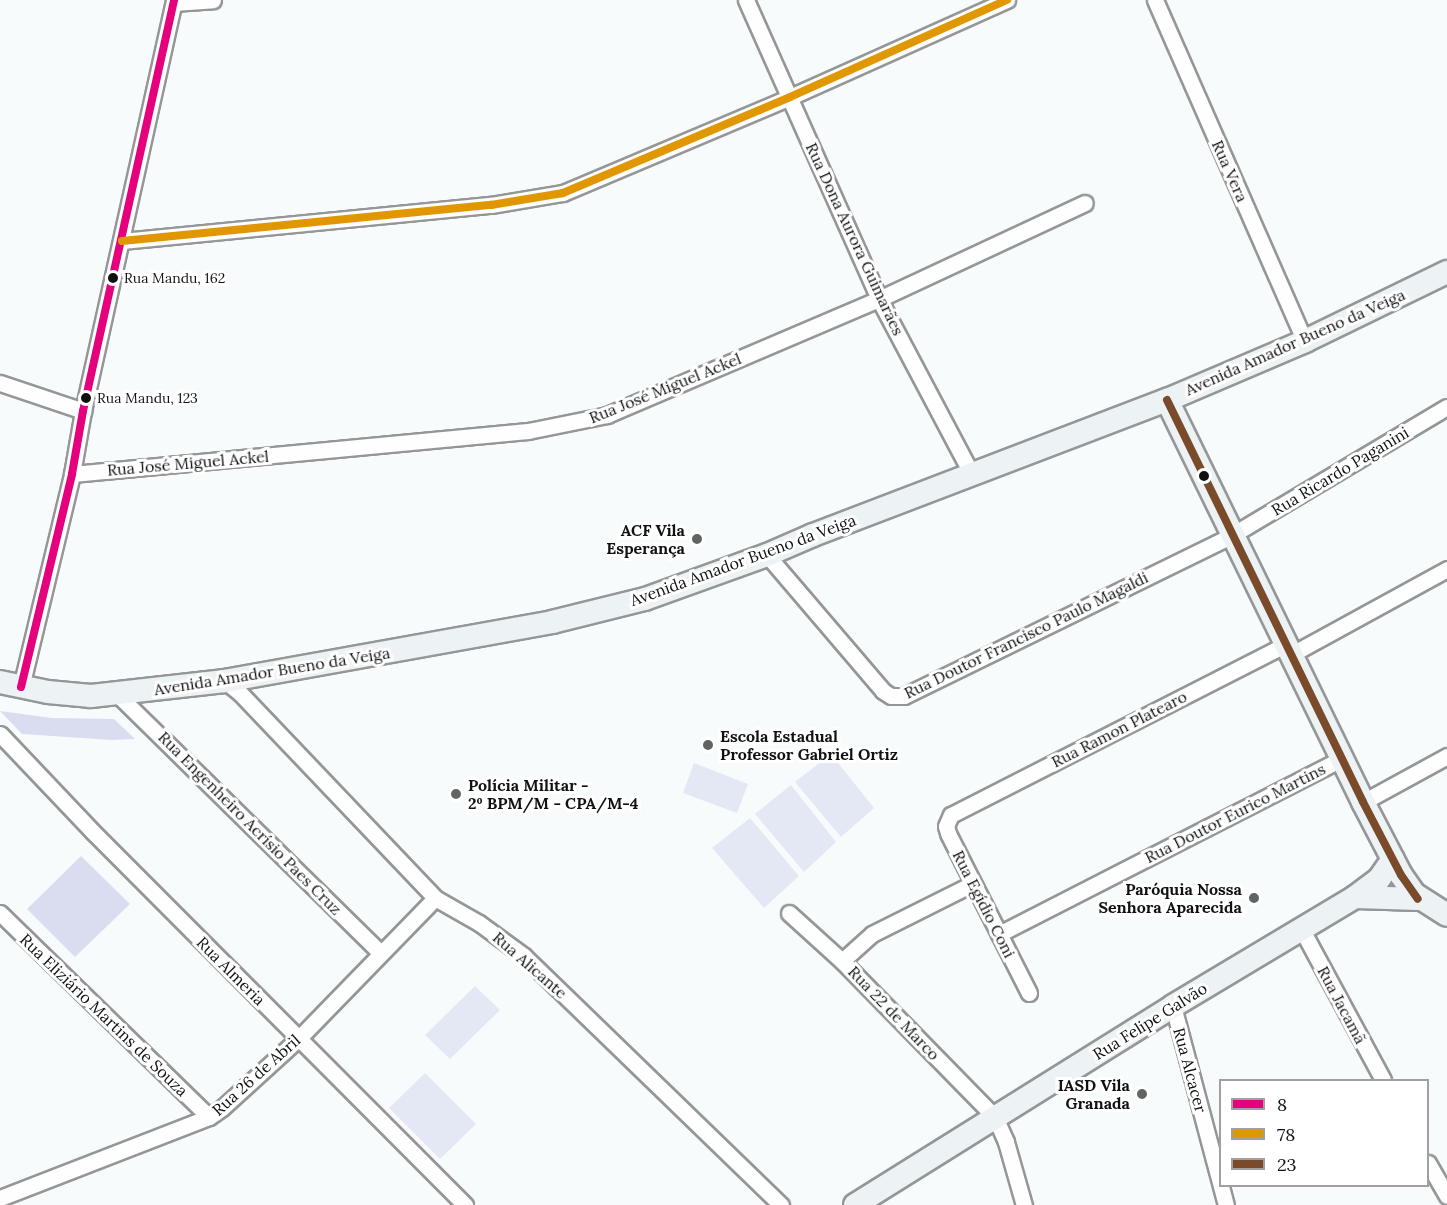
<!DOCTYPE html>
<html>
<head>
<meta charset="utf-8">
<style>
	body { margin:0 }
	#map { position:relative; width:1447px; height:1205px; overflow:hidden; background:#f8fbfc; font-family:Lora,serif }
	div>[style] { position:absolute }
	.green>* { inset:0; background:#daddf0 }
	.pitch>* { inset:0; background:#e4e8f4 }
	.roads { filter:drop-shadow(2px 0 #959697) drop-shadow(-2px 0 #959697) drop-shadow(0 2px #959697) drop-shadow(0 -2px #959697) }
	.street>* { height:15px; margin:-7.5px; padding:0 7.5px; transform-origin:7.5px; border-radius:7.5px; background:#fefeff }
	.secondary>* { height:22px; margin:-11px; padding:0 11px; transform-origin:11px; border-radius:11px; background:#edf2f4 }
	.bus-1>* { height:8px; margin:-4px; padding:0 4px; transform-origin:4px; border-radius:4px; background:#e5007d }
	.bus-2>* { height:8px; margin:-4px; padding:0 4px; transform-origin:4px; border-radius:4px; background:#e09702 }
	.bus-3>* { height:8px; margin:-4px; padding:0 4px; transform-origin:4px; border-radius:4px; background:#7a4b2a }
	.dots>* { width:16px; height:16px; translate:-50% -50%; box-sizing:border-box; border:3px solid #fff; border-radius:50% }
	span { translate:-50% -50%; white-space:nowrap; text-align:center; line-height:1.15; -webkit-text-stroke:6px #fff; paint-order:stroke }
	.bus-label { font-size:14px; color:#111 }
	.left { translate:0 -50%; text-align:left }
	.street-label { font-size:16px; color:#111 }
	.poi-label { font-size:16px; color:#111; font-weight:700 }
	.right { translate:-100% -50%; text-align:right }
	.legend { position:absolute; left:1219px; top:1079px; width:210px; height:108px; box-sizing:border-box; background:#fff; border:2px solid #a0a0a0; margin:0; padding:8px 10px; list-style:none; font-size:18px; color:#111 }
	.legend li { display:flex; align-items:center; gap:12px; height:30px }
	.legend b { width:30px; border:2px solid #a0a0a0 }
</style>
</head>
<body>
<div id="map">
	<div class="green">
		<i style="clip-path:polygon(0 711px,52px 718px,114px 719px,135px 739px,112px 740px,22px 734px)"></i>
		<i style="clip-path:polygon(81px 856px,130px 904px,75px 957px,27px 909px)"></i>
	</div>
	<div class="pitch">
		<i style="clip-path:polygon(831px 754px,874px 808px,841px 837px,795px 782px)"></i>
		<i style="clip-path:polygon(694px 763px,748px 784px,737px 813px,683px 793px)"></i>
		<i style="clip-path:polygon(791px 785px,836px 842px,804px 872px,755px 814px)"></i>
		<i style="clip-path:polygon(750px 818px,799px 876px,764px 908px,712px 848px)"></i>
		<i style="clip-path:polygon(475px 986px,500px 1010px,450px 1059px,425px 1035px)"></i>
		<i style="clip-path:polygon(425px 1073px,476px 1124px,440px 1159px,389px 1108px)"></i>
	</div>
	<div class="roads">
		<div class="street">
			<i style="left:746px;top:0;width:327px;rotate:66deg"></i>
			<i style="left:879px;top:299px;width:199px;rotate:62.1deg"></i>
			<i style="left:1155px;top:0;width:373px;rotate:66.3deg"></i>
			<i style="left:174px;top:3px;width:39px;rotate:-4deg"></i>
			<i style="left:122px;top:241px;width:371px;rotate:-5.6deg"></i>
			<i style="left:491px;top:205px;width:73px;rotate:-9.5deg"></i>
			<i style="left:563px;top:193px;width:246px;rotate:-22.9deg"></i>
			<i style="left:790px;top:97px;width:238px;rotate:-24.1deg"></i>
			<i style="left:0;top:383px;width:88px;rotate:18.6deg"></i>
			<i style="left:72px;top:474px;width:458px;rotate:-5.4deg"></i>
			<i style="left:528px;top:431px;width:81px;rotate:-11.4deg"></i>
			<i style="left:607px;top:415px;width:296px;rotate:-23.1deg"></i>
			<i style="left:879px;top:299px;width:227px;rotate:-25deg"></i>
			<i style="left:767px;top:555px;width:179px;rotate:49.5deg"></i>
			<i style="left:883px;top:691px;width:9px;rotate:32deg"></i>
			<i style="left:891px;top:696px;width:13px"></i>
			<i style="left:904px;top:696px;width:365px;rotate:-26.1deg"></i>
			<i style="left:1232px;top:535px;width:250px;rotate:-30.8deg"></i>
			<i style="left:1292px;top:654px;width:177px;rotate:-28.7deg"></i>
			<i style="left:225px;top:681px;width:19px;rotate:39deg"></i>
			<i style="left:240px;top:693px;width:283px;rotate:46.4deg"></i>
			<i style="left:435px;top:898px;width:51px;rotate:29.6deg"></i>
			<i style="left:479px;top:923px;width:56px;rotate:36.3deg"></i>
			<i style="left:524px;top:956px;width:358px;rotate:44.1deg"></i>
			<i style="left:21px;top:687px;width:219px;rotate:-76.5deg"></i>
			<i style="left:72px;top:474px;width:64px;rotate:-80.1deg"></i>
			<i style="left:83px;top:411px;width:421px;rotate:-77.5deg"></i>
			<i style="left:118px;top:695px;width:368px;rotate:44.5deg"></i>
			<i style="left:0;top:734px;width:135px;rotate:46.5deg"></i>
			<i style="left:93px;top:832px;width:527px;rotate:45.08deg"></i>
			<i style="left:1363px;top:802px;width:96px;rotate:-28.7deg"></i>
			<i style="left:0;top:913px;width:292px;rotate:44.3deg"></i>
			<i style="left:789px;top:913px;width:72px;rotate:42.2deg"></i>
			<i style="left:842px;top:961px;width:219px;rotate:45.6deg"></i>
			<i style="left:995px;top:1117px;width:27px;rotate:66deg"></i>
			<i style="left:1006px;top:1142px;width:66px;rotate:74.1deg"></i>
			<i style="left:1302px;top:930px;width:170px;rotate:61.6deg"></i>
			<i style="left:999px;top:934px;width:386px;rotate:-27.1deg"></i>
			<i style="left:842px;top:961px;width:40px;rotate:-42deg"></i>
			<i style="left:872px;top:934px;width:112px;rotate:-26.6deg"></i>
			<i style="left:1029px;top:993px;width:179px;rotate:-116.9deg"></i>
			<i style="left:948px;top:833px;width:7px;rotate:-106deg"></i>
			<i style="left:946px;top:826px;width:12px;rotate:-66deg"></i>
			<i style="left:951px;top:815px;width:377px;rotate:-27deg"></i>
			<i style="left:1173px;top:1006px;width:206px;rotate:75.1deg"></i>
			<i style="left:1428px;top:1163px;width:38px;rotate:60deg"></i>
			<i style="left:0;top:1198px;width:224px;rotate:-21.2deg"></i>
			<i style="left:209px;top:1117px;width:16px;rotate:-35deg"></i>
			<i style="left:222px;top:1108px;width:104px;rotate:-42.3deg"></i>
			<i style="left:299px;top:1038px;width:195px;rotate:-45.8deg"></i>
		</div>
		<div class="secondary">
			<i style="left:1167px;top:400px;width:447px;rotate:64deg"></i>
			<i style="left:1363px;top:802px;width:82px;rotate:62.5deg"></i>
			<i style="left:1401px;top:875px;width:29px;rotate:55deg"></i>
			<i style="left:0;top:682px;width:49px;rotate:11.8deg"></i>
			<i style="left:48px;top:692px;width:43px;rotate:5.3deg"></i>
			<i style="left:91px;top:696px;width:135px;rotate:-6.4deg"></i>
			<i style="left:225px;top:681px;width:332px;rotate:-10.2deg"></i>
			<i style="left:552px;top:622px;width:96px;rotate:-13.9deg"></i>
			<i style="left:645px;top:599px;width:130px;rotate:-19.8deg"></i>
			<i style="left:767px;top:555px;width:50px;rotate:-23.5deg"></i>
			<i style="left:813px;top:535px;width:379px;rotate:-20.9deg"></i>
			<i style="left:1167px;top:400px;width:150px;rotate:-23.1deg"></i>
			<i style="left:1305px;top:341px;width:158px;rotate:-25.9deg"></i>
			<i style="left:1408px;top:890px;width:46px;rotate:32.7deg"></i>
			<i style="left:1355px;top:897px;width:63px;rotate:1.8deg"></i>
			<i style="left:855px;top:1205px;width:375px;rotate:-32deg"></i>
			<i style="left:1173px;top:1006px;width:212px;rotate:-30.9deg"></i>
			<i style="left:1355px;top:897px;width:30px;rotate:-37deg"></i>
			<i style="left:1379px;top:879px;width:24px;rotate:-55deg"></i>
		</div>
	</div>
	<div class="bus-1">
		<i style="left:21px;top:687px;width:219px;rotate:-76.5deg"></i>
		<i style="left:72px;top:474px;width:64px;rotate:-80.1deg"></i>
		<i style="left:83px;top:411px;width:421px;rotate:-77.5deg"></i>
	</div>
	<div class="bus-2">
		<i style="left:122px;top:241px;width:371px;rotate:-5.6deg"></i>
		<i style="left:491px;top:205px;width:73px;rotate:-9.5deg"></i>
		<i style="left:563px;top:193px;width:246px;rotate:-22.9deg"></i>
		<i style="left:790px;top:97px;width:238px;rotate:-24.1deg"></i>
	</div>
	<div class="bus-3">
		<i style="left:1167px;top:400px;width:447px;rotate:64deg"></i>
		<i style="left:1363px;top:802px;width:82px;rotate:62.5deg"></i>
		<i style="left:1401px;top:875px;width:29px;rotate:55deg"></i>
	</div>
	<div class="dots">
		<i style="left:113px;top:278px;background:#111"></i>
		<i style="left:86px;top:398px;background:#111"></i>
		<i style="left:1204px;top:476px;background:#111"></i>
		<i style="left:697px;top:539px;background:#626363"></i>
		<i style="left:708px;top:745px;background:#626363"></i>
		<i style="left:456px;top:794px;background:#626363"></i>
		<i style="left:1254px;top:898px;background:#626363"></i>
		<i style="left:1142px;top:1094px;background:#626363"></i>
	</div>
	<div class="bus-label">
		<span class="left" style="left:124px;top:278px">Rua Mandu, 162</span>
		<span class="left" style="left:97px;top:398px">Rua Mandu, 123</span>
	</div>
	<div class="street-label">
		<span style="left:1230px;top:171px;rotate:66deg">Rua Vera</span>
		<span style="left:855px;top:239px;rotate:65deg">Rua Dona Aurora Guimarães</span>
		<span style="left:1295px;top:342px;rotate:-24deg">Avenida Amador Bueno da Veiga</span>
		<span style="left:665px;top:388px;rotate:-22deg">Rua José Miguel Ackel</span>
		<span style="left:188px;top:463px;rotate:-5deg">Rua José Miguel Ackel</span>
		<span style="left:1340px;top:471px;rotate:-31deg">Rua Ricardo Paganini</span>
		<span style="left:743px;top:560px;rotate:-20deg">Avenida Amador Bueno da Veiga</span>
		<span style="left:1026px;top:635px;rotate:-26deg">Rua Doutor Francisco Paulo Magaldi</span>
		<span style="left:272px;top:671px;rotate:-9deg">Avenida Amador Bueno da Veiga</span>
		<span style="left:1119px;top:729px;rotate:-27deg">Rua Ramon Platearo</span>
		<span style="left:1235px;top:813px;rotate:-27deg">Rua Doutor Eurico Martins</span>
		<span style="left:250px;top:823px;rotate:45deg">Rua Engenheiro Acrísio Paes Cruz</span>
		<span style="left:984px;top:904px;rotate:63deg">Rua Egídio Coni</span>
		<span style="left:530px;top:965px;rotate:41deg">Rua Alicante</span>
		<span style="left:231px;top:971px;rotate:45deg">Rua Almeria</span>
		<span style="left:1342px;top:1005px;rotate:62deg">Rua Jacamã</span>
		<span style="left:894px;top:1013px;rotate:46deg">Rua 22 de Marco</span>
		<span style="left:104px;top:1015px;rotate:44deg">Rua Eliziário Martins de Souza</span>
		<span style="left:1150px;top:1021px;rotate:-32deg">Rua Felipe Galvão</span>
		<span style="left:1190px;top:1070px;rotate:75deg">Rua Alcacer</span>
		<span style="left:256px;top:1075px;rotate:-42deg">Rua 26 de Abril</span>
	</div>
	<div class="poi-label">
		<span class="right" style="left:685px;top:539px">ACF Vila<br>Esperança</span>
		<span class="left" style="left:720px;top:745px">Escola Estadual<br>Professor Gabriel Ortiz</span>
		<span class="left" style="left:468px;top:794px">Polícia Militar -<br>2º BPM/M - CPA/M-4</span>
		<span class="right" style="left:1242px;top:898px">Paróquia Nossa<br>Senhora Aparecida</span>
		<span class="right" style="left:1130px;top:1094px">IASD Vila<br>Granada</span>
	</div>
	<ul class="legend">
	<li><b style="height:8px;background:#e5007d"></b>8</li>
	<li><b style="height:8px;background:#e09702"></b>78</li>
	<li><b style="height:8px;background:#7a4b2a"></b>23</li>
	</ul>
</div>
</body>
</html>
